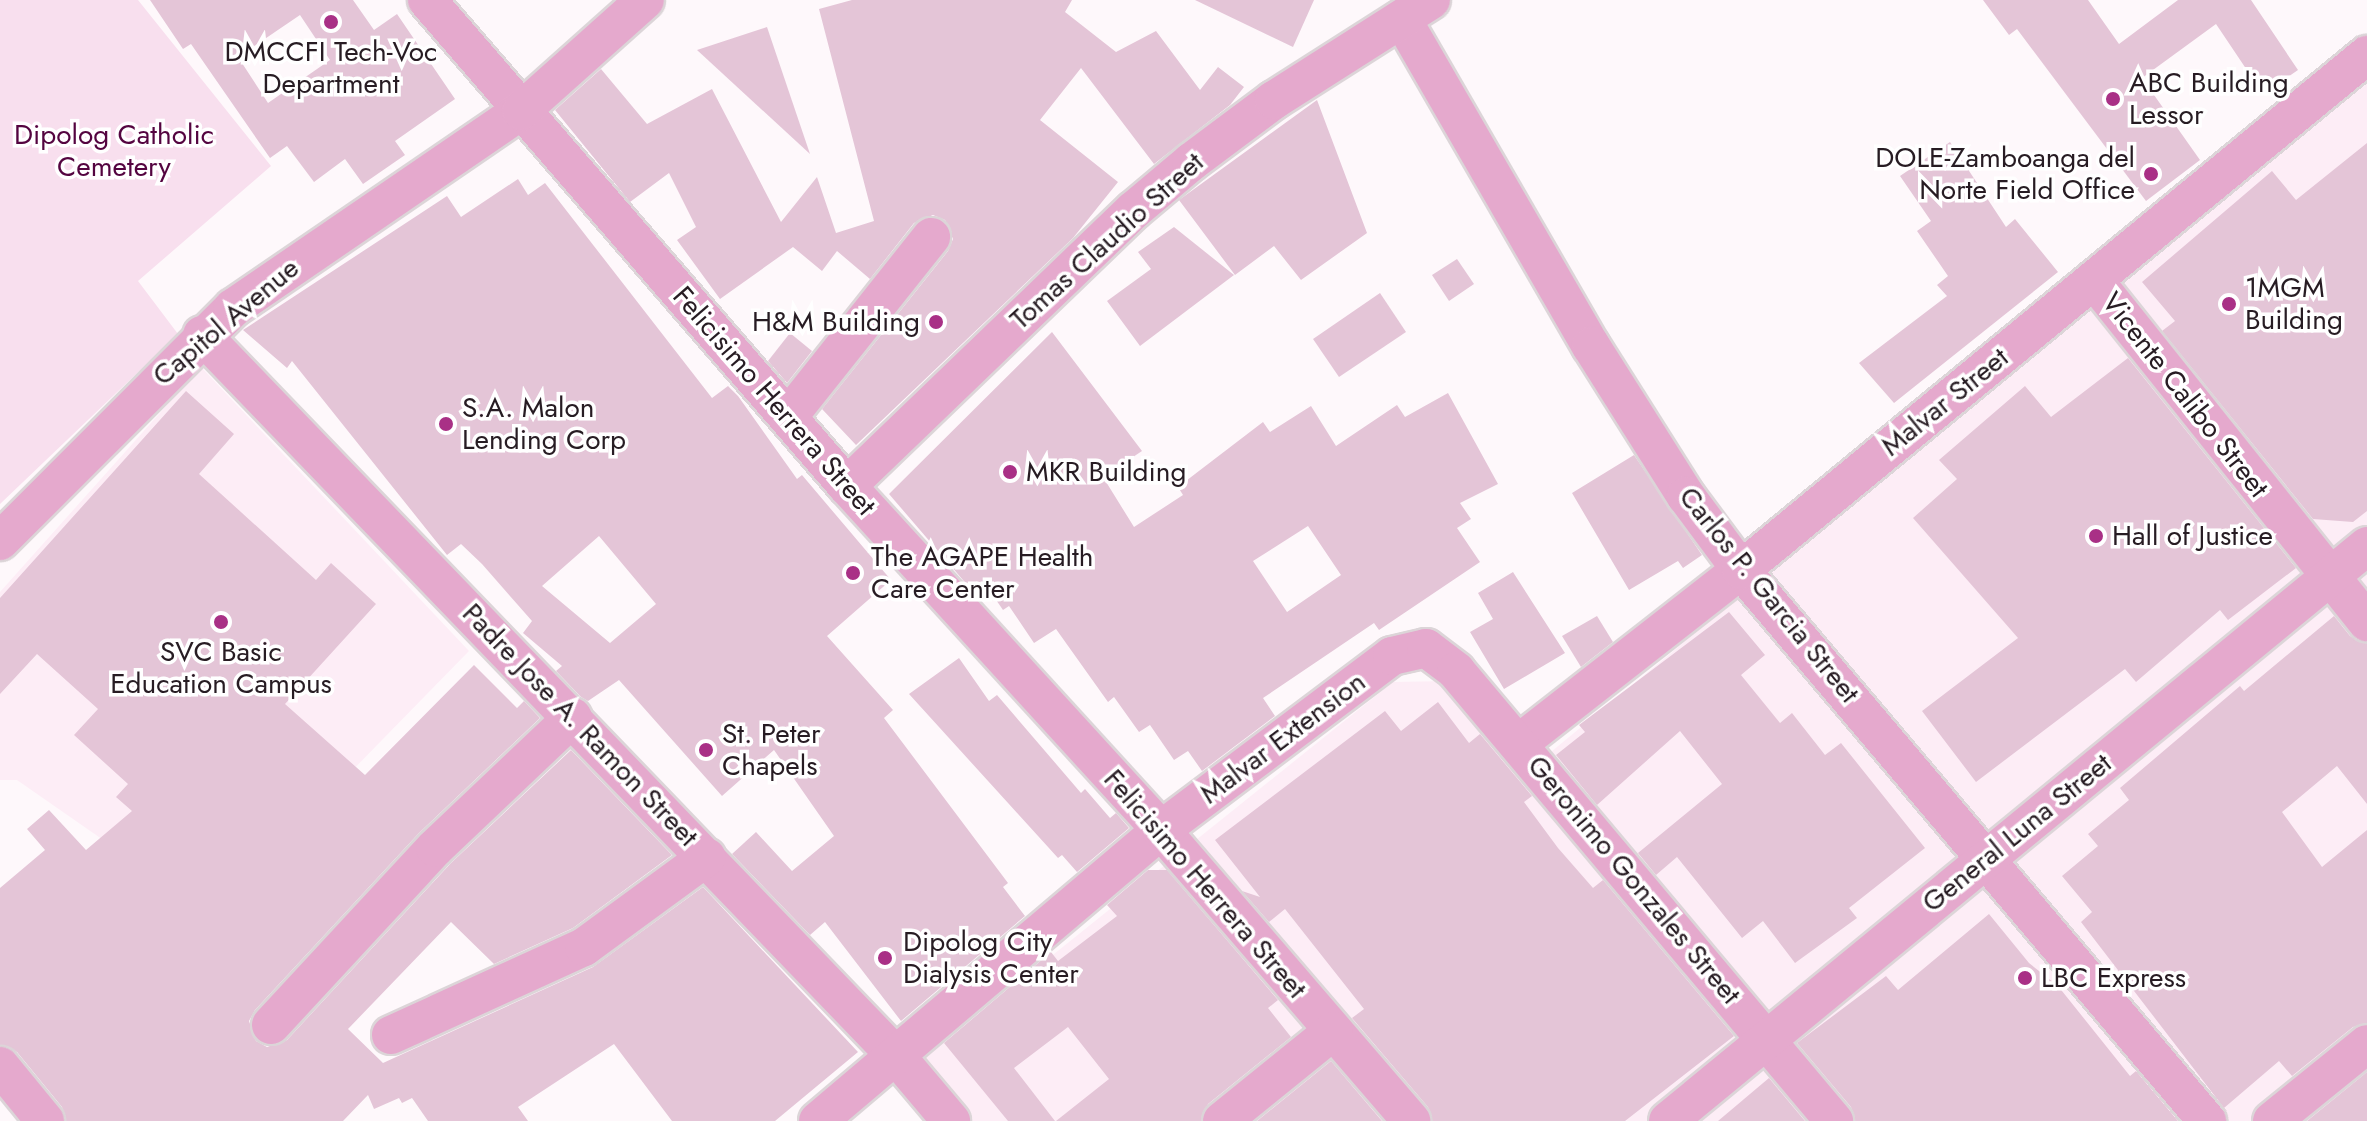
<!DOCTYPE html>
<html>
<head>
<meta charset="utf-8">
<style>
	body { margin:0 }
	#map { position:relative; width:2367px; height:1121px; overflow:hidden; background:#fef8fb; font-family:Jost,sans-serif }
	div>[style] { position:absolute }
	.built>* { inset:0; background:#fdedf6 }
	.green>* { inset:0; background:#f8dfee }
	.building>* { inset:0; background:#e4c5d7 }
	.roads { filter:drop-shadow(2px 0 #dcd5d8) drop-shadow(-2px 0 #dcd5d8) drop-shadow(0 2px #dcd5d8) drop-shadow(0 -2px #dcd5d8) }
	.minor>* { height:38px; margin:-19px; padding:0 19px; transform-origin:19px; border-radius:19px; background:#e5a9cd }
	.dots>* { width:22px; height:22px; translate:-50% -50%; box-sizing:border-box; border:4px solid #fff; border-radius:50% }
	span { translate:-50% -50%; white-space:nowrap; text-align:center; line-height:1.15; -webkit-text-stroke:7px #fff; paint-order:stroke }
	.poi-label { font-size:28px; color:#271c23 }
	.left { translate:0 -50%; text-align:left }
	.right { translate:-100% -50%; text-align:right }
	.park-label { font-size:28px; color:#540440 }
	.street-label { font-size:28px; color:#271c23 }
</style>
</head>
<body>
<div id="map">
	<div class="built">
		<i style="clip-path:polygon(2367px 80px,2367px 1121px,967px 1121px,918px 1063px,1393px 682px,1448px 681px,1523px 775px)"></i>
		<i style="clip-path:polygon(201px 367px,469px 651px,211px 915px,17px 780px,0 780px,0 592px)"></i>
	</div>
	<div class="green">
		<i style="clip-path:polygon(0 0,138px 0,271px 166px,138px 281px,178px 334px,0 504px)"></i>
	</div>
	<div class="building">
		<i style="clip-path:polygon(evenodd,150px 0,353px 0,374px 30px,397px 14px,455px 99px,395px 141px,405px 155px,363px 184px,345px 159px,314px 182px,287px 146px,270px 158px,191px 44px,183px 49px,150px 0,300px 15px,330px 60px,268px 103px,238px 57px,300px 15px)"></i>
		<i style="clip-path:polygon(852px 0,1072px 0,1065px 12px,1116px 52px,1156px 31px,1200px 90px,1218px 67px,1244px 87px,1230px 105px,1154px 164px,1081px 68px,1040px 120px,1118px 182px,1073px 238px,856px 445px,822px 409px,948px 251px,953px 239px,945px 220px,933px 215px,914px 223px,870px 279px,837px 251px,822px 271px,793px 247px,720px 299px,677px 240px,696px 227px,669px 173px,630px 202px,555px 110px,601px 69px,647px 124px,712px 89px,781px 222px,817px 177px,836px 233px,874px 221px,819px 9px)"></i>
		<i style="clip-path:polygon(1195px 0,1314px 0,1293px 47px)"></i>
		<i style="clip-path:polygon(1983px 0,2088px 0,2119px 44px,2178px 0,2251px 0,2298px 70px,2263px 94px,2216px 24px,2142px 78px,2200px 160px,2146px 201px,2017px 29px,2009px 35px)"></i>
		<i style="clip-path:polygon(767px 27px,810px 154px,697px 50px)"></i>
		<i style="clip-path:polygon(1317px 100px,1367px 233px,1301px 280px,1274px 246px,1235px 275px,1179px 200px)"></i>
		<i style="clip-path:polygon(1950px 142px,2006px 227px,2015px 219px,2058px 272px,1894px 403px,1859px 363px,1947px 296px,1937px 285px,1948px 276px,1917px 231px,1931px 221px,1900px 176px)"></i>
		<i style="clip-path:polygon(2367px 143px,2367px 511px,2353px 522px,2313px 519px,2162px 331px,2175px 321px,2142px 282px,2272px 171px,2296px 200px)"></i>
		<i style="clip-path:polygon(evenodd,518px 179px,528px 195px,545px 183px,712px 398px,728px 386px,738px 396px,797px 479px,802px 475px,891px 580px,827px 636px,893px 710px,884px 718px,1008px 883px,1003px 887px,1025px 916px,901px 1021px,825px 922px,810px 935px,732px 854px,756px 832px,792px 871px,834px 836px,774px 750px,722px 796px,619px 680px,588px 701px,581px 697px,556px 671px,562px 666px,523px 633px,532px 621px,482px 564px,461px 544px,447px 555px,292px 361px,287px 368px,243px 330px,447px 196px,461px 217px,518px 179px,599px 536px,656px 604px,610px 643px,542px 586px,599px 536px)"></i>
		<i style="clip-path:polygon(1174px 227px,1234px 275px,1140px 346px,1107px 301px,1151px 269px,1138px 252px)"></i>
		<i style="clip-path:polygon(1457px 259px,1474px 284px,1449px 301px,1432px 275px)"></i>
		<i style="clip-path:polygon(1380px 293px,1406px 332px,1339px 377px,1313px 339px)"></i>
		<i style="clip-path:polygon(evenodd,1052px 332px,1142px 451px,1103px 477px,1134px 527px,1183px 495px,1178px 487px,1263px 422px,1270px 432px,1311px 406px,1336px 446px,1397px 405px,1405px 417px,1448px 393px,1498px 484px,1460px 503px,1471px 519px,1457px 528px,1480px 562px,1379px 630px,1374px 623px,1263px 698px,1275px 716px,1202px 771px,1188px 751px,1174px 760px,1150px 725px,1139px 732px,1114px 697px,1108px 702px,1056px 629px,1034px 643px,1009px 606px,1003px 610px,992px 594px,981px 601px,889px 494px,1052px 332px,1308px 526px,1341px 575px,1287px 612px,1253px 561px,1308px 526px)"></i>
		<i style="clip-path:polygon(790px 333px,812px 351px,787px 383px,768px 361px)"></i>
		<i style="clip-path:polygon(2128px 358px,2296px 568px,2228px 620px,2220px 610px,2136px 682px,2125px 669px,1976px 782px,1922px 711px,2018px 638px,1913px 518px,1957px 479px,1939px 460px,2025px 386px,2051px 417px)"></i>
		<i style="clip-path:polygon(186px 391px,234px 434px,199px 474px,316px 580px,331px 563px,376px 604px,285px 704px,365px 775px,474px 665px,517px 708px,524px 701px,540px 718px,419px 833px,255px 1010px,249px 1021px,256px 1041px,267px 1047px,287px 1040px,451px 863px,571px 750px,672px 855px,573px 928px,494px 964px,451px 922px,348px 1029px,383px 1063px,593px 967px,703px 887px,858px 1052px,775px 1121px,672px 1121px,614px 1044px,518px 1107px,528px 1121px,428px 1121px,412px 1098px,402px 1103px,399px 1098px,374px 1109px,368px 1095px,343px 1121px,66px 1121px,62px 1107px,17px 1052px,0 1045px,0 888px,45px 850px,27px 829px,49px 810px,86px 850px,132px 811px,116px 797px,128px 784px,74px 735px,98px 709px,37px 654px,0 694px,0 598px)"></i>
		<i style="clip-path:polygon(1634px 455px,1702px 555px,1683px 568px,1678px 561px,1629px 590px,1572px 493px)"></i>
		<i style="clip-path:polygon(1513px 572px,1565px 653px,1504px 689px,1470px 632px,1493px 619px,1478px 593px)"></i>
		<i style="clip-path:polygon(1729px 612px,1765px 655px,1741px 675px,1780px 723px,1792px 713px,1825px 755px,1841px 743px,1925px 848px,1849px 908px,1857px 918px,1795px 963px,1763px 921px,1742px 938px,1677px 857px,1656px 875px,1638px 853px,1722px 784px,1680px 731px,1597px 805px,1556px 755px,1585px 732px,1579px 725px)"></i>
		<i style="clip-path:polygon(1597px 616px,1613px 642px,1581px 667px,1562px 636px)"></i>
		<i style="clip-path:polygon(2334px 616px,2350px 636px,2367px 643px,2367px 804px,2337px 766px,2282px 812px,2322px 867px,2367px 830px,2367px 1023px,2353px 1027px,2292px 1076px,2279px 1061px,2224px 1108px,2081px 922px,2092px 912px,2062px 876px,2098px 846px,2088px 834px,2129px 800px,2120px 788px,2240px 686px,2244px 691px)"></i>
		<i style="clip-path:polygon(959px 658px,989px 701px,997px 695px,1081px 793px,1085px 789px,1110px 818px,1116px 813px,1129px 828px,1077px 872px,1062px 855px,1058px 858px,909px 694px)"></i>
		<i style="clip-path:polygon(1438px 702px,1469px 743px,1480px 734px,1532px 796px,1524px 802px,1558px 848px,1593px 888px,1603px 880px,1734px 1036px,1625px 1121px,1432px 1121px,1428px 1107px,1352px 1018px,1364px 1009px,1285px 909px,1269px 922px,1242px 891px,1260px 897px,1215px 840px,1385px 711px,1401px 731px)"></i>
		<i style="clip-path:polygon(1148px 870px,1167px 870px,1278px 1000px,1268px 1008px,1291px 1037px,1208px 1104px,1201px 1121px,1056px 1121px,1109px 1079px,1068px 1027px,1014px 1068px,1055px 1121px,1008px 1121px,944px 1043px,1051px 952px,1058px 961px,1117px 916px,1107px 905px)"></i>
		<i style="clip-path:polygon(1989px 914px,2029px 963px,2058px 986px,2130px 1076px,2136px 1071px,2178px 1121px,1855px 1121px,1851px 1107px,1797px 1043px,1886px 976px,1898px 990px)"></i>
		<i style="clip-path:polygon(1331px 1061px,1382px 1121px,1257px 1121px)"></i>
		<i style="clip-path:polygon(2367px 1072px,2367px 1121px,2307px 1121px)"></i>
		<i style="clip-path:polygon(1769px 1078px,1805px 1121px,1718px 1121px)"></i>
	</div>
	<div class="roads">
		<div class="minor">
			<i style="left:427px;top:0;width:642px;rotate:49.17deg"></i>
			<i style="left:847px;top:486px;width:466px;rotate:47.6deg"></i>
			<i style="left:1161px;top:830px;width:384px;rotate:49.3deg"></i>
			<i style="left:1402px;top:19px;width:378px;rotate:60deg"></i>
			<i style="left:1591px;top:346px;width:178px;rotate:57.7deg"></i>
			<i style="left:1686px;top:496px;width:92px;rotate:53.4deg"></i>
			<i style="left:1741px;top:570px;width:722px;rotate:49.78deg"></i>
			<i style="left:2094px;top:280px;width:438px;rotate:51.4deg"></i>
			<i style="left:202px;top:335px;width:1002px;rotate:46.09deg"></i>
			<i style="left:897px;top:1057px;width:84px;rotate:49.8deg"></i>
			<i style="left:788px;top:417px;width:230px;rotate:-51.5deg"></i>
			<i style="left:847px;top:486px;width:398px;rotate:-43.9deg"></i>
			<i style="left:1134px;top:210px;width:75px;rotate:-40.1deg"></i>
			<i style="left:1191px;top:162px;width:104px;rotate:-36.8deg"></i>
			<i style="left:1274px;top:100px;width:186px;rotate:-32.5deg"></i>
			<i style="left:0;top:541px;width:330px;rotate:-45deg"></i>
			<i style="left:233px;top:308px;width:349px;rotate:-34.4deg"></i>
			<i style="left:521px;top:111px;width:166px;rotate:-41.8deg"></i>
			<i style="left:1518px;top:744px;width:283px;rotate:-38deg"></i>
			<i style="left:1741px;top:570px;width:811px;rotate:-39.44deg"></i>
			<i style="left:271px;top:1025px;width:241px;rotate:-47.2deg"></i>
			<i style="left:435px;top:848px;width:190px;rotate:-43.5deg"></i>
			<i style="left:391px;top:1035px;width:212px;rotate:-24.5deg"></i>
			<i style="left:584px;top:947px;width:152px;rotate:-36.2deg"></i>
			<i style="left:0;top:1066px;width:71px;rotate:50.7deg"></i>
			<i style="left:818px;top:1121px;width:450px;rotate:-40.3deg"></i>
			<i style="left:1161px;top:830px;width:289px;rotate:-37deg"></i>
			<i style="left:1392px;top:656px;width:35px;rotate:-13deg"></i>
			<i style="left:1426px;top:648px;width:38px;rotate:37deg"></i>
			<i style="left:1456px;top:671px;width:588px;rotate:49.97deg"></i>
			<i style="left:1222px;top:1121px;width:143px;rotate:-39deg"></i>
			<i style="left:1668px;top:1121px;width:905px;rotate:-39.44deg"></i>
			<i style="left:2272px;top:1121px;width:122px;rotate:-39deg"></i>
		</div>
	</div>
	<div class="dots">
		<i style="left:331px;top:22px;background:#a93086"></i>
		<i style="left:2113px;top:99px;background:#a93086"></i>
		<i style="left:2151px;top:174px;background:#a93086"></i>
		<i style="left:2229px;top:304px;background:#a93086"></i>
		<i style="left:936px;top:322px;background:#a93086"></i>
		<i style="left:446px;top:424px;background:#a93086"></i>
		<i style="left:1010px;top:472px;background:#a93086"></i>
		<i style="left:2096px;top:536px;background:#a93086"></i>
		<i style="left:853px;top:573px;background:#a93086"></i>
		<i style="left:221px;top:622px;background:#a93086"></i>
		<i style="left:706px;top:750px;background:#a93086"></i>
		<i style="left:885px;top:958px;background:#a93086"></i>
		<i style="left:2025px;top:978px;background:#a93086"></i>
	</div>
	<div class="poi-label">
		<span style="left:331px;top:68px">DMCCFI Tech-Voc<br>Department</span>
		<span class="left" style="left:2129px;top:99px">ABC Building<br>Lessor</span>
		<span class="right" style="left:2135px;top:174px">DOLE-Zamboanga del<br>Norte Field Office</span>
		<span class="left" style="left:2245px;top:304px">1MGM<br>Building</span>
		<span class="right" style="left:920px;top:322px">H&amp;M Building</span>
		<span class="left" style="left:462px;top:424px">S.A. Malon<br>Lending Corp</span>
		<span class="left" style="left:1026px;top:472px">MKR Building</span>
		<span class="left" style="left:2112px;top:536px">Hall of Justice</span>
		<span class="left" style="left:871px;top:573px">The AGAPE Health<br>Care Center</span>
		<span style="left:221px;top:668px">SVC Basic<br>Education Campus</span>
		<span class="left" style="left:722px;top:750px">St. Peter<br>Chapels</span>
		<span class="left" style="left:903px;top:958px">Dipolog City<br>Dialysis Center</span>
		<span class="left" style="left:2041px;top:978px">LBC Express</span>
	</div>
	<div class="park-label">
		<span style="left:114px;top:151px">Dipolog Catholic<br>Cemetery</span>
	</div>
	<div class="street-label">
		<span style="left:1107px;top:241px;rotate:-42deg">Tomas Claudio Street</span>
		<span style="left:226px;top:322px;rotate:-40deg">Capitol Avenue</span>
		<span style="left:2185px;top:395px;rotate:52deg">Vicente Calibo Street</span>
		<span style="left:774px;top:401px;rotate:49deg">Felicisimo Herrera Street</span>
		<span style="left:1945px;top:402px;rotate:-39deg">Malvar Street</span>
		<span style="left:1769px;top:595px;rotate:51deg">Carlos P. Garcia Street</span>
		<span style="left:580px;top:725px;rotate:46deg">Padre Jose A. Ramon Street</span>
		<span style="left:1283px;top:738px;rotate:-37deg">Malvar Extension</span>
		<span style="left:2017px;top:833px;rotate:-39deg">General Luna Street</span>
		<span style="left:1634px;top:880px;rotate:50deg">Geronimo Gonzales Street</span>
		<span style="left:1205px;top:884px;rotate:49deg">Felicisimo Herrera Street</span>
	</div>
</div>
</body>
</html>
